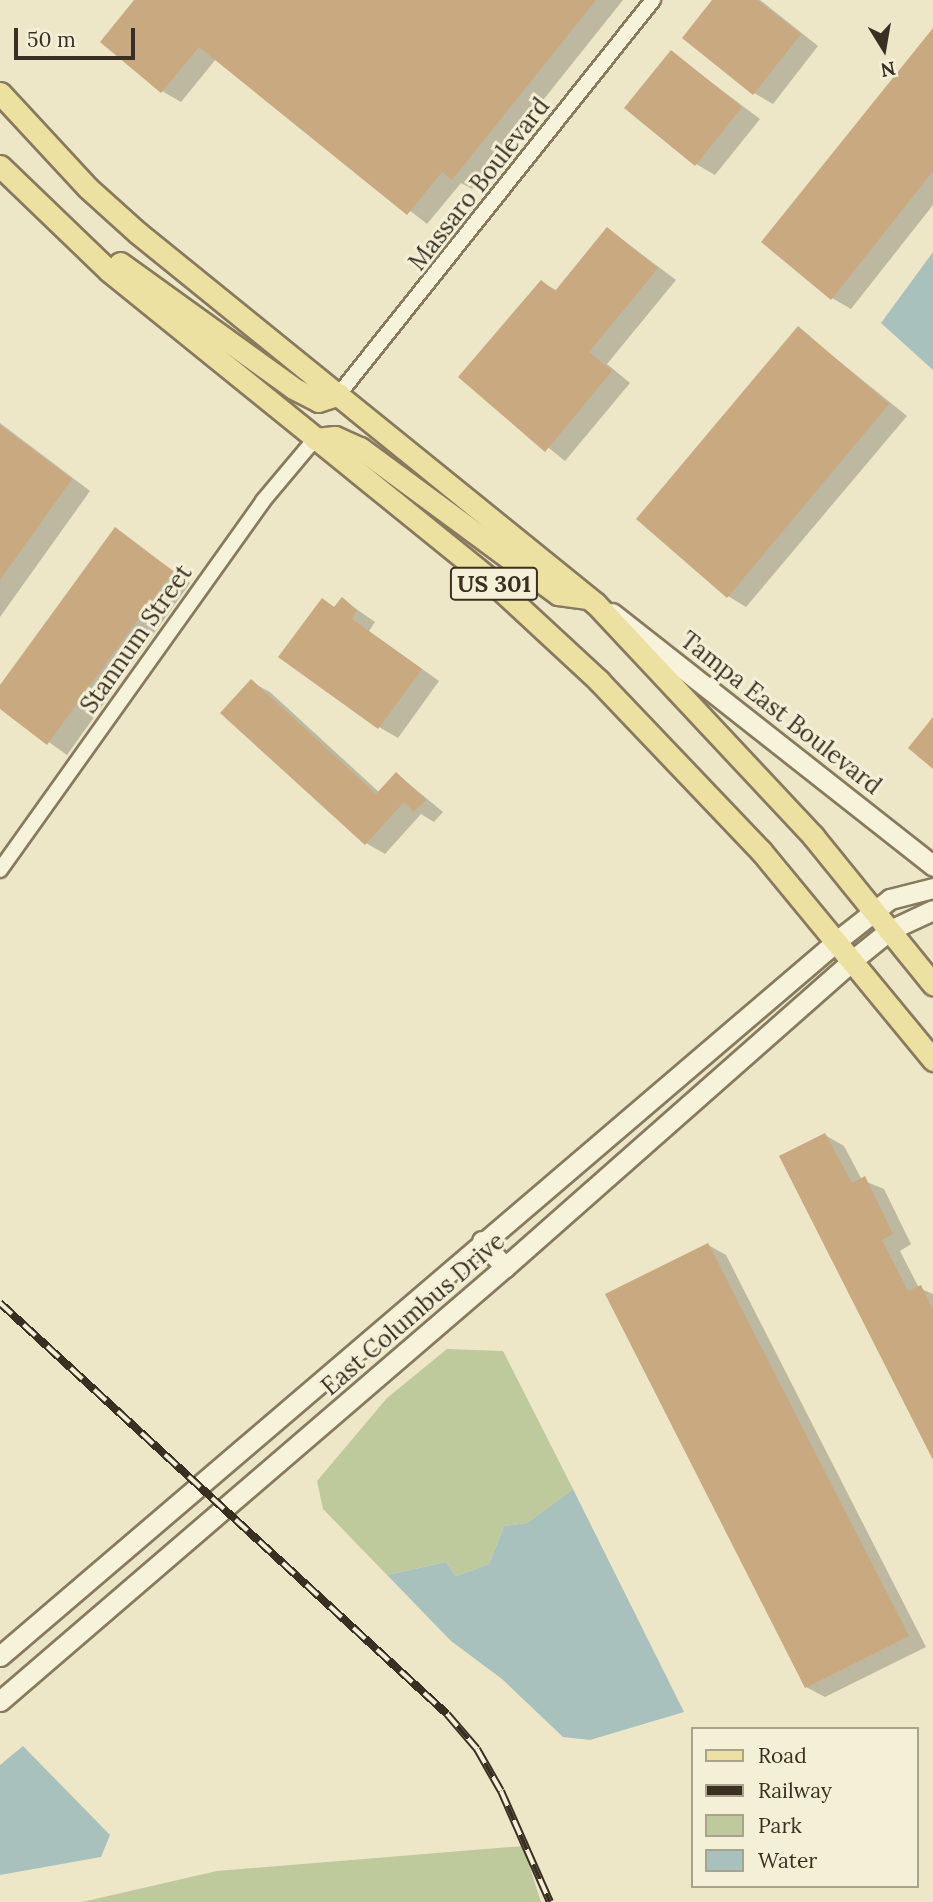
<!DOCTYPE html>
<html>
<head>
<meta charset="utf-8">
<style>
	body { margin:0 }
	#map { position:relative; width:933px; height:1902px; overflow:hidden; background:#ede7c8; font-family:Lora,serif }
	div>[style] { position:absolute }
	.green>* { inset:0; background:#beca9c }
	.water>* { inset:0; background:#a9c1bd }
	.shadow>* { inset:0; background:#0003 }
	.building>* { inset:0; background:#c9a980 }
	.roads { filter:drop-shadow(2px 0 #887a5e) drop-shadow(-2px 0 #887a5e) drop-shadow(0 2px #887a5e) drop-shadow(0 -2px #887a5e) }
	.street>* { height:14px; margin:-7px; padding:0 7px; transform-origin:7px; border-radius:7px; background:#f7f3db }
	.secondary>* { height:19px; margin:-9.5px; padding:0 9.5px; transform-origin:9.5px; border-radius:9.5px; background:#f7f3db }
	.primary>* { height:21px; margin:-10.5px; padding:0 10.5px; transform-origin:10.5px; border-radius:10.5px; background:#ede1a2 }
	.rail>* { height:8px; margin-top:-4px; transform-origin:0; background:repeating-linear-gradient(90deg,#f4f0d7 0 16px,#393021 0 32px); box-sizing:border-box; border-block:2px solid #393021 }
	span { translate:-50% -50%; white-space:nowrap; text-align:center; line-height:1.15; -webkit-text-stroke:6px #f4f0d7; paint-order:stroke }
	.shield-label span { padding:2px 5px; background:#f4f0d7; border:2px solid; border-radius:5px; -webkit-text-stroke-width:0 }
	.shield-label { font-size:23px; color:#393021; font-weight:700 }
	.street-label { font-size:24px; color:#393021 }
	.legend { position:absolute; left:691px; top:1727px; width:228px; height:161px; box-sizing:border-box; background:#f4f0d7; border:2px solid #a9a38e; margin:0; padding:9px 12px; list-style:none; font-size:21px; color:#393021 }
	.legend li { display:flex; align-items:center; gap:14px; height:35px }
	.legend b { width:35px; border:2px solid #a9a38e }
	.north { position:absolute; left:849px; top:14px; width:70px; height:70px; -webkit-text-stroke:5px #f4f0d7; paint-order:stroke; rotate:169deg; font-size:19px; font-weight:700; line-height:28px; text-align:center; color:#393021 }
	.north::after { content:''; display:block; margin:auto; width:24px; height:32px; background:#393021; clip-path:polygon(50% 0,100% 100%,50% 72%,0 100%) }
	.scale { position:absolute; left:14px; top:28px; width:121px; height:32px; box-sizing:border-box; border:4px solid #393021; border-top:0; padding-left:9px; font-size:21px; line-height:24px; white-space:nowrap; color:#393021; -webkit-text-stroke:5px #f4f0d7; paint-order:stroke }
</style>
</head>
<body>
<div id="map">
	<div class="green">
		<i style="clip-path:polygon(447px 1349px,503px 1351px,573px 1489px,527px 1523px,504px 1526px,489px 1564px,456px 1576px,446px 1562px,387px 1575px,323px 1509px,317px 1481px,387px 1398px)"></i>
		<i style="clip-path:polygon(523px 1846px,541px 1902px,82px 1902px,217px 1871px)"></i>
	</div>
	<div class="water">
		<i style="clip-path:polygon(933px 252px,933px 370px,881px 323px)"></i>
		<i style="clip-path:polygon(573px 1489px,684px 1712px,590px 1740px,563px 1737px,502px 1679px,451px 1641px,387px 1575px,446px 1562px,456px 1576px,489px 1564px,504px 1526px,527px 1523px)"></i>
		<i style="clip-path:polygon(23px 1746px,110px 1835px,101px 1857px,0 1875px,0 1765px)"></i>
	</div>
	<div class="shadow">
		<i style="clip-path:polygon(136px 0,623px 0,472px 189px,461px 183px,427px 224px,216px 59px,181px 102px,162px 91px)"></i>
		<i style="clip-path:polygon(714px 0,760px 0,818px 46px,773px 104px,754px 93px)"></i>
		<i style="clip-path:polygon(933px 30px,933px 205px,851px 309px,832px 298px)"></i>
		<i style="clip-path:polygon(671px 52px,760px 119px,715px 175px,696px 164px)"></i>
		<i style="clip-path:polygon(608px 229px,676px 280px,607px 364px,630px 383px,565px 461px,461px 377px,541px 282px,558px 291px)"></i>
		<i style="clip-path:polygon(798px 328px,907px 416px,746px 607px,728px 596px)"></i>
		<i style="clip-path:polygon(0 423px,90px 491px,0 617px)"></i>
		<i style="clip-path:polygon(115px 529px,190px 583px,67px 755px,0 707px,0 688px)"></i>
		<i style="clip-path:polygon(342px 599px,375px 622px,369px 631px,439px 681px,398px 738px,379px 727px,322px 600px,336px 608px)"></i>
		<i style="clip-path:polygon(251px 682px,270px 692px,380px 793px,397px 774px,443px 812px,434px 822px,421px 814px,385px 854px,366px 843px)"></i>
		<i style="clip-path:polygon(825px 1135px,844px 1146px,862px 1180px,884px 1189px,911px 1244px,900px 1251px,919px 1288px,933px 1294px,933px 1457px)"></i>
		<i style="clip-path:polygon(708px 1245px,726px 1255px,926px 1647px,825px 1697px,806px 1687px)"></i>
	</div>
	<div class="building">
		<i style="clip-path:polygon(134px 0,596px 0,452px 180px,442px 172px,407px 215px,199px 47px,161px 93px,100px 42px)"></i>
		<i style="clip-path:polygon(712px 0,757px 0,801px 34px,753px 95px,682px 38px)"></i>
		<i style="clip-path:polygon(933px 28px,933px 171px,831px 300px,761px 242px)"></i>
		<i style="clip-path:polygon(671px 50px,742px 107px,695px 166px,624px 108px)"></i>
		<i style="clip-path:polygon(607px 227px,658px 268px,589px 352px,612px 371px,545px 452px,458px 377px,541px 280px,555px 291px)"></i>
		<i style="clip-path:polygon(798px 326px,889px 404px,727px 598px,636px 519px)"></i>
		<i style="clip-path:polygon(0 425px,72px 479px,0 580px)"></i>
		<i style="clip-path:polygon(115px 527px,173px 571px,47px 745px,0 709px,0 685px)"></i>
		<i style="clip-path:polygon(342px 597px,357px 610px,352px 619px,422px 669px,378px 729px,278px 657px,322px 598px,334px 607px)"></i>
		<i style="clip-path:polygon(251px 679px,376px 794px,396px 772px,426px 800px,414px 812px,404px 802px,365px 845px,220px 713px)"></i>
		<i style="clip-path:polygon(933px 717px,933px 769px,908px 748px)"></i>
		<i style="clip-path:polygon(825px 1133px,852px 1183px,865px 1176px,893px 1234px,882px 1240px,908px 1291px,921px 1285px,933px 1310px,933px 1460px,779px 1156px)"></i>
		<i style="clip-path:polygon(708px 1243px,909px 1636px,805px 1688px,605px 1294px)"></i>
	</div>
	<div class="roads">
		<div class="street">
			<i style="left:339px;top:394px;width:504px;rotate:-51.45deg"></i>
			<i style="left:0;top:870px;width:453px;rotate:-54.5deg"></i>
			<i style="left:263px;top:501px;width:81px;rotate:-50deg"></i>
		</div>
		<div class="secondary">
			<i style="left:612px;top:613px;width:409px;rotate:38.2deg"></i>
			<i style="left:482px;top:1241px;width:35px;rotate:49deg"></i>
			<i style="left:0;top:1656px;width:1102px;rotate:-40.51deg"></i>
			<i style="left:838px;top:940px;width:66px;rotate:-38.3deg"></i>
			<i style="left:890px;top:899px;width:44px;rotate:-14.3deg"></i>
			<i style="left:0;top:1701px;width:666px;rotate:-40.68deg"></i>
			<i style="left:505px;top:1267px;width:465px;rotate:-41.4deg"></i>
			<i style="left:854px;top:959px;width:46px;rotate:-38.9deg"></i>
			<i style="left:890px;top:930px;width:47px;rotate:-24.9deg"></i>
		</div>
		<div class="primary">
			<i style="left:0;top:93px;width:129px;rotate:47.2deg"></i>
			<i style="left:88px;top:188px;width:67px;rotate:42deg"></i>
			<i style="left:138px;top:233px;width:589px;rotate:39.01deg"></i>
			<i style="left:596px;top:604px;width:318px;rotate:46.9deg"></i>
			<i style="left:813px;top:836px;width:191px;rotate:51deg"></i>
			<i style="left:0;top:166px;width:150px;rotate:43.9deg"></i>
			<i style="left:108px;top:270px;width:491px;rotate:39deg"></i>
			<i style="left:489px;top:579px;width:150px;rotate:42.8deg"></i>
			<i style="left:599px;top:681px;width:235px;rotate:46.4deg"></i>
			<i style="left:761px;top:851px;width:271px;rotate:50.5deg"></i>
			<i style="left:120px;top:263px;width:213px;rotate:35.8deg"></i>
			<i style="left:293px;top:388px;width:28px;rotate:27deg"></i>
			<i style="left:318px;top:401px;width:22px;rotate:-18deg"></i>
			<i style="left:315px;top:439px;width:20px;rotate:-6deg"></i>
			<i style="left:335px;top:437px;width:27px;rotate:24deg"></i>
			<i style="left:360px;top:448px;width:246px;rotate:36.4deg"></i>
			<i style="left:558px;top:594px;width:30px;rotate:8deg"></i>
		</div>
	</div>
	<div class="rail">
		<i style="left:0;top:1303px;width:607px;rotate:42.6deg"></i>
		<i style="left:447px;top:1714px;width:46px;rotate:49.4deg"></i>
		<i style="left:477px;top:1749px;width:48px;rotate:60.3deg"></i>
		<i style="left:501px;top:1791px;width:121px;rotate:66.2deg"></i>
	</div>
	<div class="shield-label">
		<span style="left:494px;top:584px">US 301</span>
	</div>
	<div class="street-label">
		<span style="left:479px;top:184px;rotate:-52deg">Massaro Boulevard</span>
		<span style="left:136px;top:639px;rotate:-55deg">Stannum Street</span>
		<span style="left:781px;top:713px;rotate:38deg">Tampa East Boulevard</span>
		<span style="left:413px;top:1314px;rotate:-41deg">East Columbus Drive</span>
	</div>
	<ul class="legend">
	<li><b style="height:9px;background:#ede1a2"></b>Road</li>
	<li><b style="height:9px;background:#393021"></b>Railway</li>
	<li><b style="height:19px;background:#beca9c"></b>Park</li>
	<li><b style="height:19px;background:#a9c1bd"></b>Water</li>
	</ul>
	<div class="north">N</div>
	<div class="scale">50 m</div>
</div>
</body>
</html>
